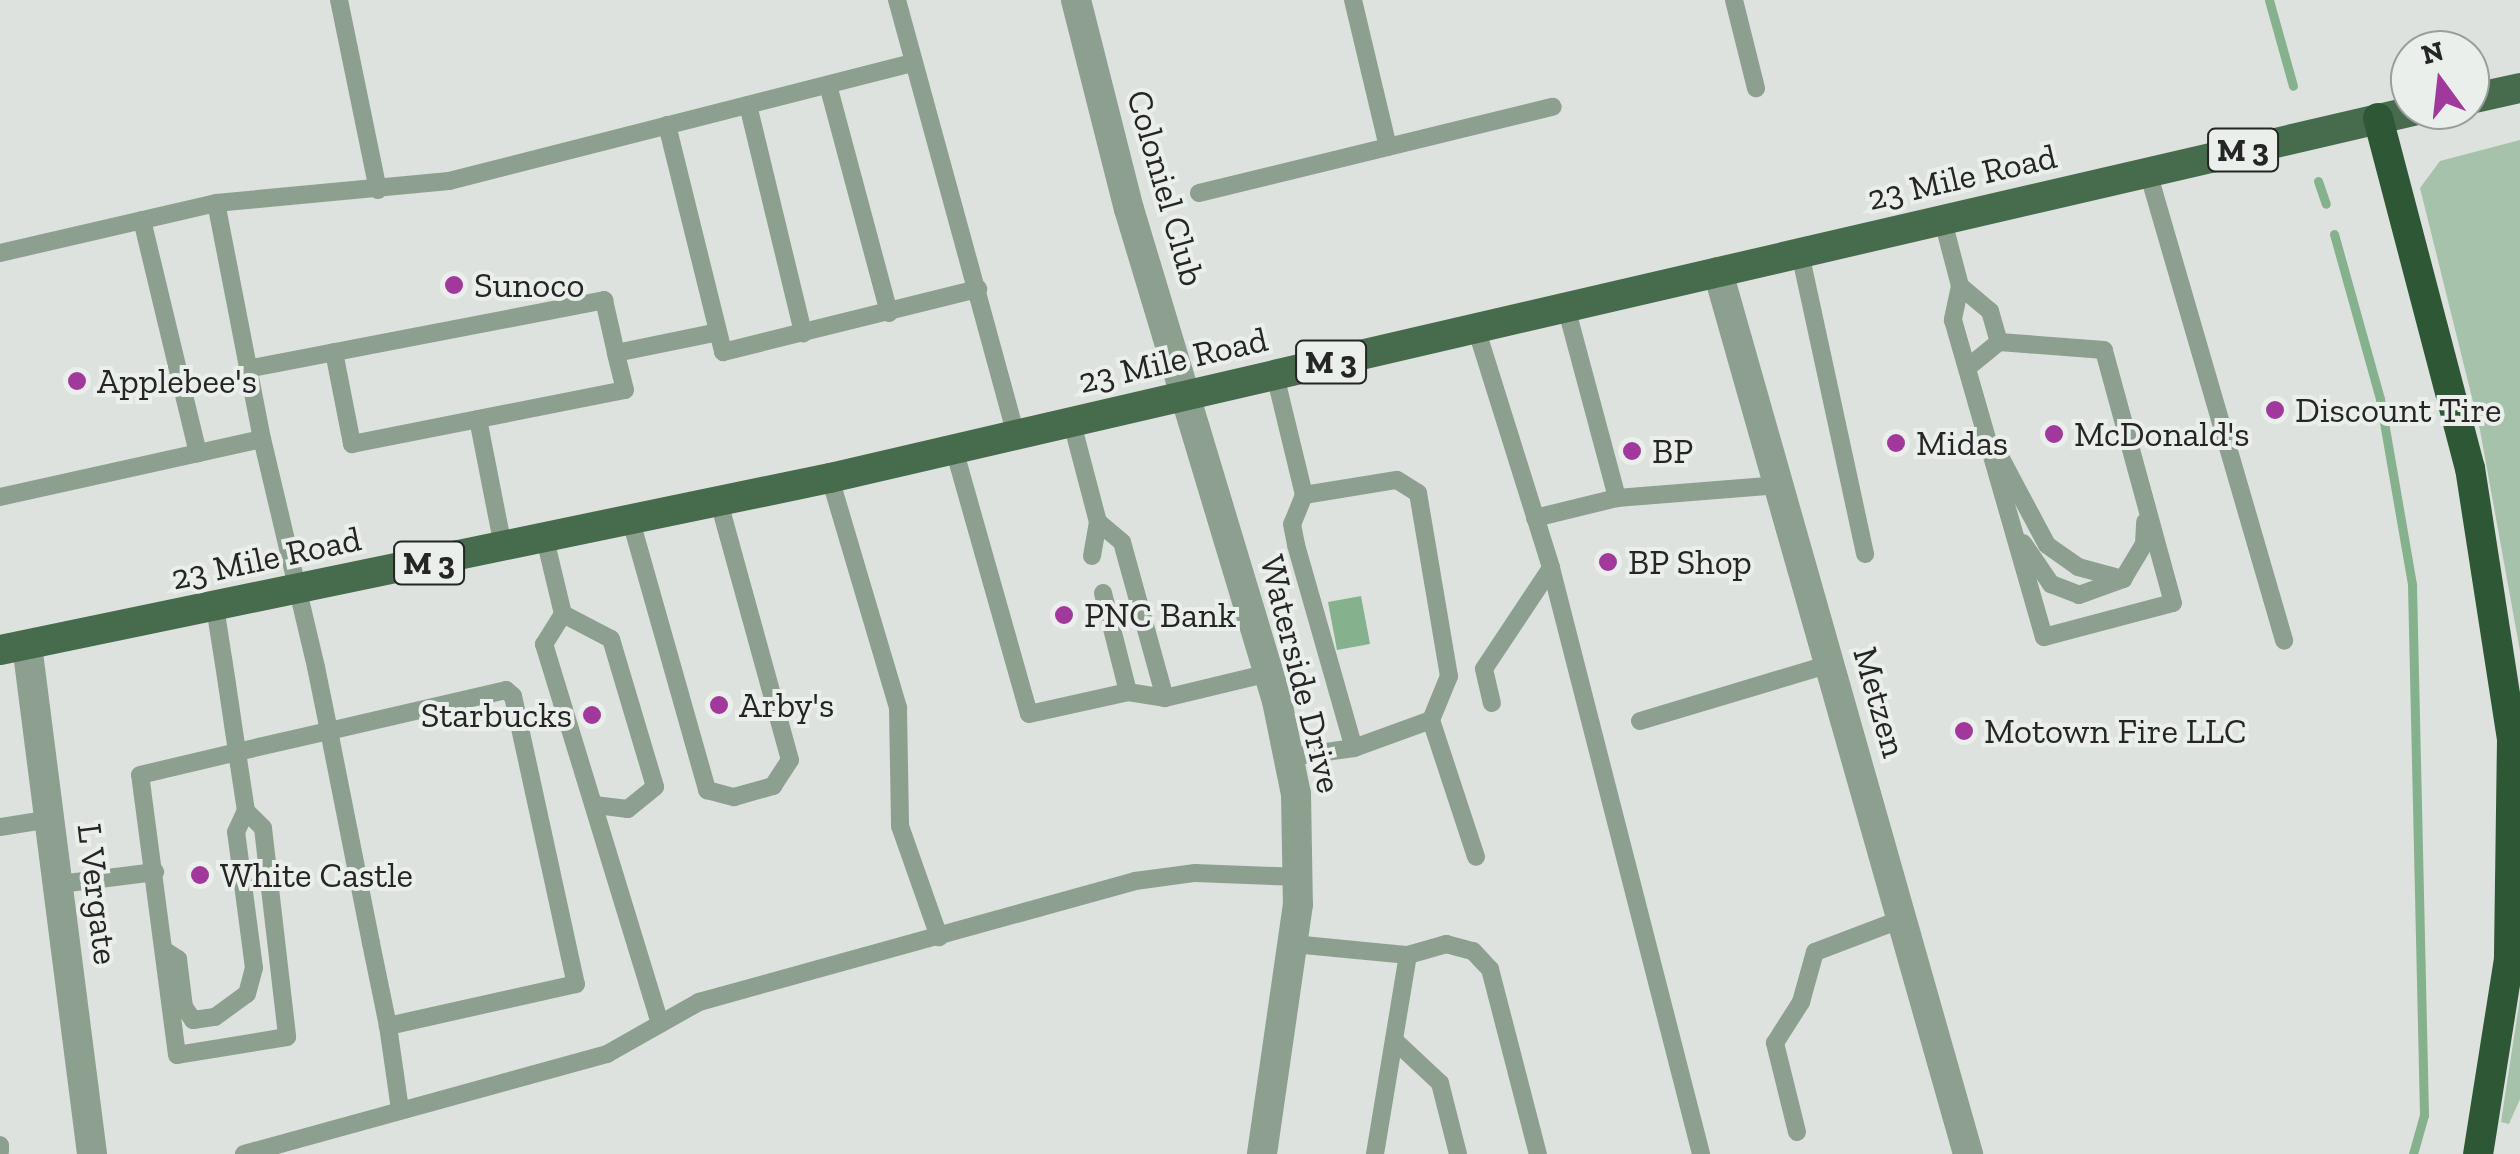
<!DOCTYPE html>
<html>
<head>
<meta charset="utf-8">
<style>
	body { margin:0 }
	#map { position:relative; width:2520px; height:1154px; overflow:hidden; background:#dde2de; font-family:"Zilla Slab",serif }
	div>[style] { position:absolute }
	.green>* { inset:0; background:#a6c2aa }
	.water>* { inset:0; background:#85b28c }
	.stream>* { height:9px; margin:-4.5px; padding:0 4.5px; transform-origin:4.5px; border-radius:4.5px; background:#85b28c }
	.lane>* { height:18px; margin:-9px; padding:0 9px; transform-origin:9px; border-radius:9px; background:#8da090 }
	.street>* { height:30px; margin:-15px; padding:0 15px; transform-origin:15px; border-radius:15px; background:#8da090 }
	.primary>* { height:30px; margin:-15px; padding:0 15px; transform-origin:15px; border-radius:15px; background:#476b4d }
	.highway>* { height:30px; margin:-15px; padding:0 15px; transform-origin:15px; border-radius:15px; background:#2e5736 }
	.dots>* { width:28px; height:28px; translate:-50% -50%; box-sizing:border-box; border:5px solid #eaefeb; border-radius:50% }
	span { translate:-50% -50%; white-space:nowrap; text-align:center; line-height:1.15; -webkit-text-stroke:8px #eaefeb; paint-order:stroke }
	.shield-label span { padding:2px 8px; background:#eaefeb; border:2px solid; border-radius:8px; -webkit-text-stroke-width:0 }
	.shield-label { font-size:32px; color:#242524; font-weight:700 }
	.street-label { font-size:35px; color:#242524 }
	.poi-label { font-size:35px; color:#242524 }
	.left { translate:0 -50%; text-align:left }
	.right { translate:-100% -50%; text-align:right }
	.north { position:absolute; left:2390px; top:30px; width:100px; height:100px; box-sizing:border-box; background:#eaefeb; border:2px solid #9b9e9b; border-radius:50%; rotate:345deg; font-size:28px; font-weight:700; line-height:40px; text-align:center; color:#242524 }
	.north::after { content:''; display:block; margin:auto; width:35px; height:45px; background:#a1399d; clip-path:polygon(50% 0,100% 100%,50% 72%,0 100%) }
</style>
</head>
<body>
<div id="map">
	<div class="green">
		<i style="clip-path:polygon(2520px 140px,2520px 651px,2480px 430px,2420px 188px,2440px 161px)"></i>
		<i style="clip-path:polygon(2520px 998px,2520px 1099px,2509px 1124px,2501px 1122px)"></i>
	</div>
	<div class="water">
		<i style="clip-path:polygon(1361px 596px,1370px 644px,1337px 650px,1328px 602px)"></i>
	</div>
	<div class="stream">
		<i style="left:2269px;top:0;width:89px;rotate:74.4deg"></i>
		<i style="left:2318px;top:181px;width:24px;rotate:71deg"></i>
		<i style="left:2334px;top:234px;width:171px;rotate:74.4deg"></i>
		<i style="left:2380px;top:399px;width:189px;rotate:80.2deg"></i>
		<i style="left:2412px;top:585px;width:530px;rotate:88.7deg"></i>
		<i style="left:2424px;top:1115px;width:41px;rotate:105.8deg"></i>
	</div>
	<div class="lane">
		<i style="left:339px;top:0;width:194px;rotate:78.4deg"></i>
		<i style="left:897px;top:0;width:451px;rotate:74.7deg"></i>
		<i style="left:1353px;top:0;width:151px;rotate:76.6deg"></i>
		<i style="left:1734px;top:0;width:91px;rotate:76deg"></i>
		<i style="left:828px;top:85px;width:236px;rotate:75deg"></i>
		<i style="left:748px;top:105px;width:235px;rotate:76.4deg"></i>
		<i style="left:667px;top:125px;width:234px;rotate:76.1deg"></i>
		<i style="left:723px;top:352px;width:263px;rotate:-13.9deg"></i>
		<i style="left:2148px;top:172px;width:488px;rotate:73.8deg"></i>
		<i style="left:1199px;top:193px;width:364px;rotate:-13.7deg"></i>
		<i style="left:142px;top:220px;width:240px;rotate:76.5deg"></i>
		<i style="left:1943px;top:221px;width:67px;rotate:75.3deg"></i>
		<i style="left:1960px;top:286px;width:35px;rotate:102deg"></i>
		<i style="left:1953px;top:320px;width:330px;rotate:74deg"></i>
		<i style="left:2044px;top:637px;width:133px;rotate:-14.8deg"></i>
		<i style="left:2173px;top:603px;width:262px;rotate:-105.3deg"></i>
		<i style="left:2104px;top:350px;width:105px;rotate:-175.6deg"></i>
		<i style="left:1999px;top:342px;width:40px;rotate:141deg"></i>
		<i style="left:0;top:253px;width:222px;rotate:-13deg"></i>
		<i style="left:216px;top:203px;width:234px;rotate:-5.4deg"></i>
		<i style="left:449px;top:181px;width:479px;rotate:-14.3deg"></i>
		<i style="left:1800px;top:253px;width:308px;rotate:77.8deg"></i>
		<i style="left:1960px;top:286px;width:39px;rotate:40deg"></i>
		<i style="left:1990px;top:311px;width:32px;rotate:74deg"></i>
		<i style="left:1566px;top:307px;width:198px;rotate:75deg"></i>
		<i style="left:1617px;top:498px;width:163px;rotate:-4.6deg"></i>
		<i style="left:1476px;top:328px;width:251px;rotate:72.6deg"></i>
		<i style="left:1551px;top:568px;width:121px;rotate:123.6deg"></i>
		<i style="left:1484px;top:669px;width:35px;rotate:77deg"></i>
		<i style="left:334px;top:352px;width:94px;rotate:78.9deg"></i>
		<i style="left:352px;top:444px;width:278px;rotate:-11.2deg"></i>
		<i style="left:625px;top:390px;width:38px;rotate:-104deg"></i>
		<i style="left:616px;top:353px;width:104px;rotate:-11.6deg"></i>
		<i style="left:247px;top:369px;width:364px;rotate:-10.9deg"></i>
		<i style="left:604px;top:300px;width:54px;rotate:77.2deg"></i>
		<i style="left:1275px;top:375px;width:123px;rotate:76.4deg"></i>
		<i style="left:1304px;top:495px;width:94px;rotate:-9.2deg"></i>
		<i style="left:1397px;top:480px;width:25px;rotate:32deg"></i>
		<i style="left:1418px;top:493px;width:186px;rotate:80.4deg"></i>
		<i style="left:1449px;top:676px;width:48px;rotate:112.2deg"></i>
		<i style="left:1431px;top:720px;width:82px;rotate:160deg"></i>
		<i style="left:1354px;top:748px;width:65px;rotate:172deg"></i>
		<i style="left:478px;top:419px;width:130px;rotate:78.9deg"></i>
		<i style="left:1072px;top:423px;width:102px;rotate:75.3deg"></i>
		<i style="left:1098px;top:522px;width:31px;rotate:40deg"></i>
		<i style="left:1122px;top:542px;width:162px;rotate:74.6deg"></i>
		<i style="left:954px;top:449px;width:275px;rotate:74.2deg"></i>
		<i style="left:1029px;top:714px;width:101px;rotate:-12.5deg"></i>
		<i style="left:1128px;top:692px;width:37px;rotate:9deg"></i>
		<i style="left:1165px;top:698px;width:107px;rotate:-13.5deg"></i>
		<i style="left:1997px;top:451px;width:106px;rotate:62deg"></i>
		<i style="left:2047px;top:545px;width:38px;rotate:35deg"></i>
		<i style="left:2078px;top:567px;width:47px;rotate:14.9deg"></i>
		<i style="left:2123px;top:579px;width:41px;rotate:-59deg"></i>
		<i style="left:2144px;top:544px;width:22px;rotate:-87deg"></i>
		<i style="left:830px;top:478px;width:240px;rotate:73.5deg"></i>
		<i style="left:898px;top:708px;width:118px;rotate:89deg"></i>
		<i style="left:900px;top:826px;width:118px;rotate:70.6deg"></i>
		<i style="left:1304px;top:495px;width:31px;rotate:112deg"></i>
		<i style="left:1292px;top:524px;width:21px;rotate:79deg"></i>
		<i style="left:1296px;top:545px;width:211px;rotate:74.1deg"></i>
		<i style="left:0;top:497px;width:268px;rotate:-12.5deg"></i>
		<i style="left:1535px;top:518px;width:84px;rotate:-13.7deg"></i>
		<i style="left:631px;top:521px;width:280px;rotate:74.2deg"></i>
		<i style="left:707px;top:790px;width:28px;rotate:15deg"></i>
		<i style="left:734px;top:797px;width:41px;rotate:-15.8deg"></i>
		<i style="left:773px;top:786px;width:31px;rotate:-57deg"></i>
		<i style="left:790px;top:760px;width:268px;rotate:-105.4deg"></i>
		<i style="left:545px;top:539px;width:77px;rotate:76.5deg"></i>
		<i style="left:563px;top:614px;width:36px;rotate:122deg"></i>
		<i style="left:544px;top:644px;width:397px;rotate:73deg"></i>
		<i style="left:2023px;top:543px;width:50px;rotate:55.7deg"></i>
		<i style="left:2051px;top:584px;width:30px;rotate:21deg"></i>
		<i style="left:2079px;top:595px;width:47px;rotate:-20deg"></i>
		<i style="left:1092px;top:556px;width:35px;rotate:-80deg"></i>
		<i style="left:1551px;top:568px;width:605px;rotate:75.64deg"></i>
		<i style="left:1103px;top:593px;width:102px;rotate:75.8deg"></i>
		<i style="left:215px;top:607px;width:78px;rotate:81.1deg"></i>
		<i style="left:227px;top:684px;width:69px;rotate:81.6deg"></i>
		<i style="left:237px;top:752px;width:60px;rotate:81.3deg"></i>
		<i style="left:246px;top:811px;width:24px;rotate:45deg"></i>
		<i style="left:263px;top:828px;width:210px;rotate:83.4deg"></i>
		<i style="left:287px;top:1037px;width:111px;rotate:170.7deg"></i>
		<i style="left:177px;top:1055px;width:282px;rotate:-97.5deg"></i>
		<i style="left:140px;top:775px;width:100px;rotate:-13.3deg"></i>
		<i style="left:237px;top:752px;width:94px;rotate:-12.9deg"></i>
		<i style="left:329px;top:731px;width:182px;rotate:-13deg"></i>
		<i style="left:506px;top:690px;width:9px;rotate:41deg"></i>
		<i style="left:513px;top:696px;width:295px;rotate:77.7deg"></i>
		<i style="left:576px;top:984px;width:193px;rotate:167.4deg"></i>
		<i style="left:388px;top:1026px;width:85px;rotate:-101.6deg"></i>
		<i style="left:371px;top:943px;width:216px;rotate:-101.2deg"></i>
		<i style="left:329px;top:731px;width:65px;rotate:-101.5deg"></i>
		<i style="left:316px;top:667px;width:234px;rotate:-103.3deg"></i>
		<i style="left:262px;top:439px;width:240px;rotate:-101deg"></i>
		<i style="left:563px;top:614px;width:54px;rotate:27.5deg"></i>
		<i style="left:611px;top:639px;width:154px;rotate:73.4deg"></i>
		<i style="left:655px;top:787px;width:35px;rotate:141deg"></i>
		<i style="left:628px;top:809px;width:34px;rotate:-173deg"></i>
		<i style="left:1431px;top:720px;width:144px;rotate:71.8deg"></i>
		<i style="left:1640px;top:721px;width:198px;rotate:-16.7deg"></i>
		<i style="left:0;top:827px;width:52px;rotate:-8.9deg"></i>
		<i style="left:60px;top:884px;width:96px;rotate:-7.2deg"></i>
		<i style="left:1293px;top:944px;width:116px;rotate:5.5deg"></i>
		<i style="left:1408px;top:955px;width:40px;rotate:-16deg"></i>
		<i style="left:1446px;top:944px;width:28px;rotate:15deg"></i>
		<i style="left:1473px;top:951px;width:25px;rotate:47deg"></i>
		<i style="left:1490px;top:969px;width:191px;rotate:75.5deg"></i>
		<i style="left:164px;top:950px;width:17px;rotate:33deg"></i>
		<i style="left:178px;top:959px;width:48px;rotate:82.9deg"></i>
		<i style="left:184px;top:1007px;width:16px;rotate:55deg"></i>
		<i style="left:193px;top:1020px;width:22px;rotate:-8deg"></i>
		<i style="left:215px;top:1017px;width:39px;rotate:-36deg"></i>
		<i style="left:247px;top:994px;width:27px;rotate:-75deg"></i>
		<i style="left:254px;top:968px;width:137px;rotate:-97.5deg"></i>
		<i style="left:236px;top:832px;width:23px;rotate:-65deg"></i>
		<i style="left:388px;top:1026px;width:84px;rotate:81.8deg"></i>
		<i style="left:1394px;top:1040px;width:63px;rotate:43.1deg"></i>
		<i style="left:1440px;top:1083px;width:73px;rotate:75.8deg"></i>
		<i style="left:1797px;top:1132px;width:92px;rotate:-103.9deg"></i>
		<i style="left:1775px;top:1043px;width:49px;rotate:-57.6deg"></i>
		<i style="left:1801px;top:1002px;width:52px;rotate:-74.4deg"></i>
		<i style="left:1815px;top:952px;width:93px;rotate:-20.8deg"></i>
		<i style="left:0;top:1145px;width:6px;rotate:90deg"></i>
		<i style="left:244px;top:1154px;width:377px;rotate:-15.4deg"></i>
		<i style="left:607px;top:1054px;width:106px;rotate:-29.5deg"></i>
		<i style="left:699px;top:1002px;width:452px;rotate:-15.5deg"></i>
		<i style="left:1135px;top:881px;width:61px;rotate:-7.6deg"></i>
		<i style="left:1195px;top:873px;width:105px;rotate:2.2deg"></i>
		<i style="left:1375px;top:1154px;width:202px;rotate:-80.6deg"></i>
	</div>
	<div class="street">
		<i style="left:1076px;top:0;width:216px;rotate:75.8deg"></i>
		<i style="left:1129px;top:209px;width:514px;rotate:73.26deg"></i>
		<i style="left:1277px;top:701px;width:95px;rotate:78.5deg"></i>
		<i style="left:1296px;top:794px;width:110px;rotate:89deg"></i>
		<i style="left:1298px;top:904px;width:253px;rotate:98.2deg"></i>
		<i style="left:1718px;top:272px;width:917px;rotate:74.17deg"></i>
		<i style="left:27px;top:645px;width:513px;rotate:82.72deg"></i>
	</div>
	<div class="primary">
		<i style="left:2470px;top:99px;width:51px;rotate:-12.4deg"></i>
		<i style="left:0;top:650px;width:848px;rotate:-11.71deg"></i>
		<i style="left:830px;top:478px;width:1630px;rotate:-13.05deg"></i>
	</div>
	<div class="highway">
		<i style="left:2378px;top:118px;width:362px;rotate:75.3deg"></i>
		<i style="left:2470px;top:468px;width:274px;rotate:81.2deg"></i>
		<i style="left:2512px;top:739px;width:220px;rotate:90.8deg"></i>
		<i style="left:2509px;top:959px;width:197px;rotate:99deg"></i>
	</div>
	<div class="dots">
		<i style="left:454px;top:285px;background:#a1399d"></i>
		<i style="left:77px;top:381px;background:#a1399d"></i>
		<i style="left:2275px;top:410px;background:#a1399d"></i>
		<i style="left:2054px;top:434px;background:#a1399d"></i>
		<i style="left:1896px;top:443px;background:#a1399d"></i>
		<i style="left:1632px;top:451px;background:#a1399d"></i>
		<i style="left:1608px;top:562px;background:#a1399d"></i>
		<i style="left:1064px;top:615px;background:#a1399d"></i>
		<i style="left:719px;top:705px;background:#a1399d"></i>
		<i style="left:592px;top:715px;background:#a1399d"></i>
		<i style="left:1964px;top:731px;background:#a1399d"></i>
		<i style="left:200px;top:875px;background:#a1399d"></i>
	</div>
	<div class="shield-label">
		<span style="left:2243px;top:150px">M 3</span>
		<span style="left:1331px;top:362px">M 3</span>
		<span style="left:429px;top:563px">M 3</span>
	</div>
	<div class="street-label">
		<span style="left:1962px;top:177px;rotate:-13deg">23 Mile Road</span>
		<span style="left:1166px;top:188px;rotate:74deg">Coloniel Club</span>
		<span style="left:1173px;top:360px;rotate:-13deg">23 Mile Road</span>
		<span style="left:266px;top:558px;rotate:-12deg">23 Mile Road</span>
		<span style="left:1301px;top:674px;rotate:76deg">Waterside Drive</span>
		<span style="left:1880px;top:702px;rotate:74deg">Metzen</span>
		<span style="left:98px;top:894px;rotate:83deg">L Vergate</span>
	</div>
	<div class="poi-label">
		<span class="left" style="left:474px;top:285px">Sunoco</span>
		<span class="left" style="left:97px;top:381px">Applebee's</span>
		<span class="left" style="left:2295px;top:410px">Discount Tire</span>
		<span class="left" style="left:2074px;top:434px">McDonald's</span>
		<span class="left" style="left:1916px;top:443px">Midas</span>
		<span class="left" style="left:1652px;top:451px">BP</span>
		<span class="left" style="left:1628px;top:562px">BP Shop</span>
		<span class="left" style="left:1084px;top:615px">PNC Bank</span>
		<span class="left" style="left:739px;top:705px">Arby's</span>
		<span class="right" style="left:572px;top:715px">Starbucks</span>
		<span class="left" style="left:1984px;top:731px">Motown Fire LLC</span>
		<span class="left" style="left:220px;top:875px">White Castle</span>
	</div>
	<div class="north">N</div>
</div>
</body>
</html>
